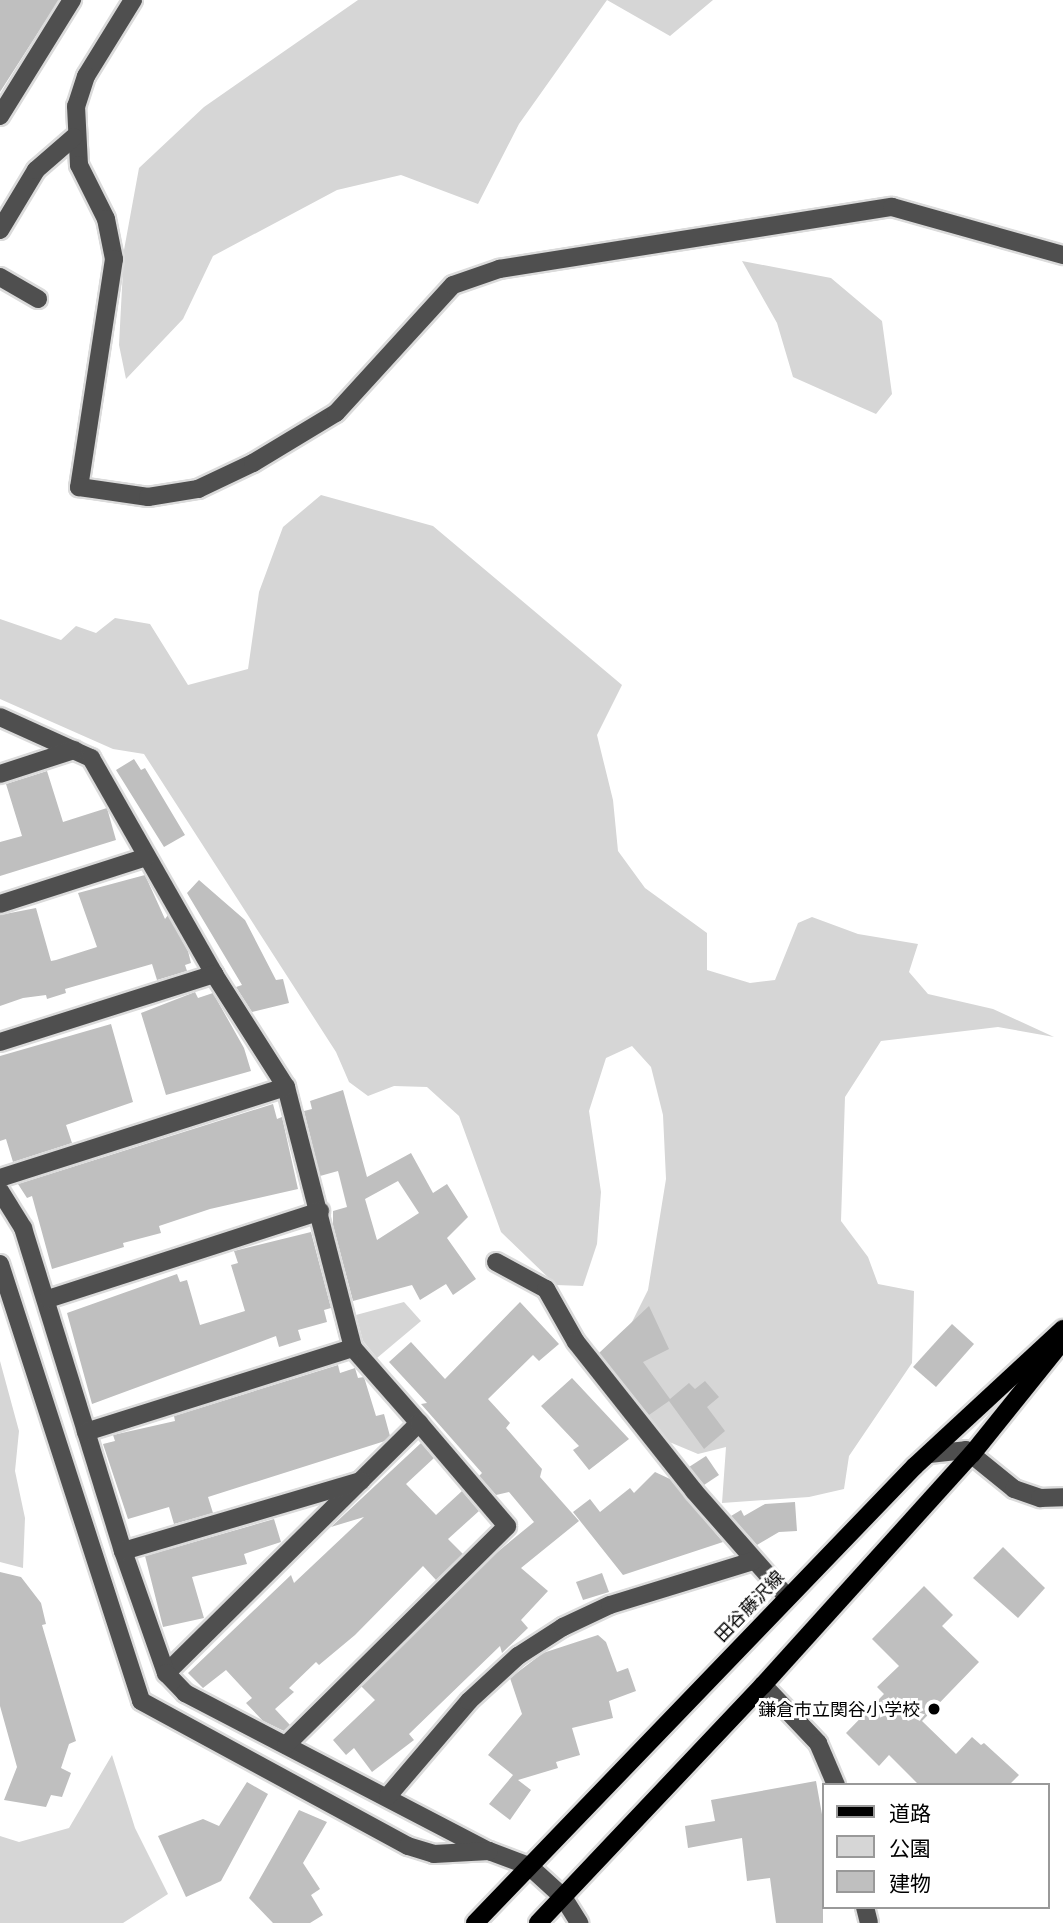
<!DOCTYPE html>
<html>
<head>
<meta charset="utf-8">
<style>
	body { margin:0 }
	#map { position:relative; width:1063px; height:1923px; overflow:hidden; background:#fff; font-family:"Noto Sans","Noto Sans JP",sans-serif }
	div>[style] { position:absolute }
	.green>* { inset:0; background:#d6d6d6 }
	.building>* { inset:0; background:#bfbfbf }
	.roads { filter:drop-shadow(2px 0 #dbdbdb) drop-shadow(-2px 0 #dbdbdb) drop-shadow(0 2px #dbdbdb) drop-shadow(0 -2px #dbdbdb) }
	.minor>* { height:18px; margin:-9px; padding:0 9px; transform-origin:9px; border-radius:9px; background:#4f4f4f }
	.major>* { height:18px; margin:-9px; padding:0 9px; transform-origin:9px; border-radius:9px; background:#000 }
	.dots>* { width:19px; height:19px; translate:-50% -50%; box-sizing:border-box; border:4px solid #fff; border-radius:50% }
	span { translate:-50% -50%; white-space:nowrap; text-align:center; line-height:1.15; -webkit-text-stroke:6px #fff; paint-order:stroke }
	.street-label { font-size:18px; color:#000 }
	.poi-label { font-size:18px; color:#000 }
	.right { translate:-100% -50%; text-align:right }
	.legend { position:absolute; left:822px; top:1783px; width:228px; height:126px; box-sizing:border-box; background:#fff; border:2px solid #999; margin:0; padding:9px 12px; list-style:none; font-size:21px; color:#000 }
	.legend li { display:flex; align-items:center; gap:14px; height:35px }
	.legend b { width:35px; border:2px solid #999 }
</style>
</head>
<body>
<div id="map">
	<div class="green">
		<i style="clip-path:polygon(358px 0,713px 0,670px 36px,607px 0,519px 124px,478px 204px,401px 175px,337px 190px,213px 256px,183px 319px,126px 379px,119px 345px,124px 250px,139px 168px,204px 107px)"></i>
		<i style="clip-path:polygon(742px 261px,831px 278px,882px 321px,892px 394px,876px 414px,793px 377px,777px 323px)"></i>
		<i style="clip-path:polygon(321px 495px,433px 526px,622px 685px,597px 735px,613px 800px,618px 851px,645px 888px,707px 933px,707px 970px,750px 983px,775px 980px,798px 923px,812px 917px,858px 934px,918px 944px,909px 972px,928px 994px,993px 1009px,1054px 1037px,998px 1027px,881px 1041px,845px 1097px,841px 1221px,868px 1257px,878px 1284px,914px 1291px,912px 1363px,849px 1456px,844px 1489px,809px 1497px,722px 1503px,726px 1447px,698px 1454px,667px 1441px,609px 1368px,648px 1290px,666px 1179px,663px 1115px,651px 1067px,632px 1046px,606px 1058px,589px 1111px,601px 1192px,597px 1244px,583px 1286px,556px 1285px,501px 1232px,459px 1116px,427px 1087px,394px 1086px,368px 1096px,349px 1082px,336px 1052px,144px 754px,113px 749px,0 699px,0 619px,61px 640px,76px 626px,96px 633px,115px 618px,150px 624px,188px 685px,248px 669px,259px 592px,283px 527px)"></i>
		<i style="clip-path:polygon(404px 1302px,421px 1321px,377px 1358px,363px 1341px,356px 1315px)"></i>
		<i style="clip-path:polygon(0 1361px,19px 1431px,15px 1471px,25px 1518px,23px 1568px,0 1562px)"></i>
		<i style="clip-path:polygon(112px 1755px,135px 1828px,168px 1894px,123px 1923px,0 1923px,0 1836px,19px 1842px,69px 1828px)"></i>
	</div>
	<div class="building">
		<i style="clip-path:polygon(0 0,59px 0,0 92px)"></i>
		<i style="clip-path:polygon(134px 759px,141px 770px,145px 768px,185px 835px,164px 847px,116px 770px)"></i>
		<i style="clip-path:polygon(47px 771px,63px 822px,107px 808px,116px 840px,0 876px,0 842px,22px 836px,6px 784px)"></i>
		<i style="clip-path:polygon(145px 875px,165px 919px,168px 915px,188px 951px,191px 963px,185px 965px,187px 971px,157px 980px,152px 964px,65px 989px,66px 993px,47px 999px,46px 995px,23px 998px,0 1006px,0 915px,36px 908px,51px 961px,56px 960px,97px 947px,78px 893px)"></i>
		<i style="clip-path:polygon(199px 880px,245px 920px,276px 980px,283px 979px,289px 1003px,252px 1012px,236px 987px,242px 985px,187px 893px)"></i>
		<i style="clip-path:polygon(195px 992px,198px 998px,213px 993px,244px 1048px,251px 1071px,166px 1095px,141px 1013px)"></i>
		<i style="clip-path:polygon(111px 1024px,133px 1102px,66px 1125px,72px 1143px,13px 1162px,6px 1139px,0 1141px,0 1056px)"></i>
		<i style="clip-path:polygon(evenodd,343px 1090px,367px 1177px,411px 1153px,433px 1193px,447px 1184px,468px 1217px,447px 1238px,476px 1279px,453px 1295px,446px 1284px,420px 1300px,412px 1285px,353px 1301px,333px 1225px,333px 1211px,347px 1207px,338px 1171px,320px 1176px,304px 1111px,312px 1109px,310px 1101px,343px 1090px,398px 1181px,419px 1213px,377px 1240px,365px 1199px,398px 1181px)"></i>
		<i style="clip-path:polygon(273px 1104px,277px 1119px,282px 1117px,298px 1189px,210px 1209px,159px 1226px,161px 1233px,123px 1243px,124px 1247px,52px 1269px,32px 1196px,27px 1198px,18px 1184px)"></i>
		<i style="clip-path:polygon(311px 1232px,331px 1308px,324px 1310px,327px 1322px,298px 1330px,301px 1340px,279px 1347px,276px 1336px,92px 1404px,67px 1313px,177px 1274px,180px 1282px,187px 1280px,200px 1325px,245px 1311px,231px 1265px,238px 1263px,234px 1251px)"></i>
		<i style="clip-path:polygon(520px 1302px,559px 1344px,539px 1361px,533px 1355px,488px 1399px,510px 1423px,506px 1428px,542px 1469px,540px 1477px,579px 1521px,521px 1568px,548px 1591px,521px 1620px,528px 1628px,502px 1653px,500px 1646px,409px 1734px,414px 1740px,372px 1772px,354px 1748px,346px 1755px,333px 1740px,375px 1700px,361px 1686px,495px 1554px,534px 1522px,509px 1492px,496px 1495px,479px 1476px,482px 1473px,421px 1404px,427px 1403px,389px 1362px,411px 1342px,445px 1379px)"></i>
		<i style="clip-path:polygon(649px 1306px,669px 1349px,643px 1362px,670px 1399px,689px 1383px,695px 1389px,705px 1381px,719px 1397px,707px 1407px,725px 1431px,704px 1449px,669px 1401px,649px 1415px,599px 1353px)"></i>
		<i style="clip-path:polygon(952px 1324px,974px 1344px,936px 1387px,913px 1367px)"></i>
		<i style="clip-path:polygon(338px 1365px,340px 1373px,355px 1368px,358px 1378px,364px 1377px,376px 1416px,384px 1414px,390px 1436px,385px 1441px,208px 1497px,213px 1513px,174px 1524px,169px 1507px,128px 1519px,103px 1444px,115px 1441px,113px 1435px,175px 1421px,174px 1416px)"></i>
		<i style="clip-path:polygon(572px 1378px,629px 1439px,589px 1470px,573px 1450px,579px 1446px,541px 1406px)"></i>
		<i style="clip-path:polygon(421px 1443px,434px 1458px,406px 1484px,436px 1515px,462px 1491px,479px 1511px,448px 1539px,463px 1554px,436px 1580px,423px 1566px,355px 1635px,319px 1665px,316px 1662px,289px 1688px,294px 1692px,275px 1709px,290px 1725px,284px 1731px,263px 1721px,246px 1703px,252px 1698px,226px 1670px,203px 1688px,188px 1673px,291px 1575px,294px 1583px,364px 1517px,331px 1527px)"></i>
		<i style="clip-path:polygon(706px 1456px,719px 1475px,704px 1485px,689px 1467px)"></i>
		<i style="clip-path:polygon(655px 1472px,670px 1479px,723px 1542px,623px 1575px,573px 1512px,590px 1499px,600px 1512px,630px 1488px,634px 1493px)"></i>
		<i style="clip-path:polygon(795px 1502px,797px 1531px,779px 1532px,757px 1545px,731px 1516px,741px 1510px,744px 1516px,765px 1504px)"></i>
		<i style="clip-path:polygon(274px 1519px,281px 1542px,244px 1554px,247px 1564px,192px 1577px,204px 1618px,163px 1627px,145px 1556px)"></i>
		<i style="clip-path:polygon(1003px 1547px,1045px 1588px,1018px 1618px,973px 1578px)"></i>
		<i style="clip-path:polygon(0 1572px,21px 1577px,41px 1603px,46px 1624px,42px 1625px,76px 1741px,69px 1744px,61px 1768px,71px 1773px,62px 1797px,51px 1795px,46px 1807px,4px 1800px,17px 1767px,0 1706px)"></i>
		<i style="clip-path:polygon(602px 1573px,609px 1592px,583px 1600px,576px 1582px)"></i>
		<i style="clip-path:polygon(924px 1586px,953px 1615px,942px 1626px,979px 1662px,922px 1721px,956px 1754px,972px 1737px,981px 1745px,984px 1743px,1019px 1775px,1009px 1785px,919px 1785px,889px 1755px,879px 1766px,846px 1733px,884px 1694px,877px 1687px,899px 1666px,872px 1639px)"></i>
		<i style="clip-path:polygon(598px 1635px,606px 1642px,617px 1672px,628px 1668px,636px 1691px,609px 1701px,613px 1718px,572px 1728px,580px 1755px,556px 1762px,558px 1768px,518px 1780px,531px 1790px,510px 1820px,489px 1804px,513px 1775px,488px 1755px,522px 1714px,510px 1678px,543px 1653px)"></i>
		<i style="clip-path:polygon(816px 1781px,823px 1820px,823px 1923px,776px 1923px,770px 1878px,747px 1881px,742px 1838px,688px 1848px,685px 1826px,715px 1821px,711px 1800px)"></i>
		<i style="clip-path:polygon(247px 1782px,268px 1794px,221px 1881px,186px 1897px,158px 1836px,203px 1819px,219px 1826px)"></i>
		<i style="clip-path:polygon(299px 1810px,327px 1822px,303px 1863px,320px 1889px,311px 1895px,323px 1915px,310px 1923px,273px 1923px,249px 1898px)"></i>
	</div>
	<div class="roads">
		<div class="minor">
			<i style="left:133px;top:0;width:89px;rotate:121.7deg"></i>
			<i style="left:86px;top:76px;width:32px;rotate:108deg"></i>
			<i style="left:76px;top:106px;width:59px;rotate:87.1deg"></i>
			<i style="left:79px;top:165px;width:60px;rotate:63.4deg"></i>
			<i style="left:106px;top:219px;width:41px;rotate:78.7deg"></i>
			<i style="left:114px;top:259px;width:231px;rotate:98.7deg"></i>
			<i style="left:79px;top:487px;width:70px;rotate:8.2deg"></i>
			<i style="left:148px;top:497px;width:51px;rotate:-9.1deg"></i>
			<i style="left:198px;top:489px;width:61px;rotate:-25.3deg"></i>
			<i style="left:253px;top:463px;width:97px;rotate:-31.1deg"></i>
			<i style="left:336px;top:413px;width:173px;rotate:-47.6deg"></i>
			<i style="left:453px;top:285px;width:49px;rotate:-19.2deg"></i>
			<i style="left:499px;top:269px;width:398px;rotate:-9deg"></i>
			<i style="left:892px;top:207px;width:178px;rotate:15.7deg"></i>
			<i style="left:0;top:116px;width:137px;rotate:-58.2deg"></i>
			<i style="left:0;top:230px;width:70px;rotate:-59deg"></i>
			<i style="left:36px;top:170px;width:50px;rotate:-41deg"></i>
			<i style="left:0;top:277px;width:44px;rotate:30.1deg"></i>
			<i style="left:0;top:717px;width:100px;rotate:24.3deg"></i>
			<i style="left:91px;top:758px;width:249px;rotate:60.3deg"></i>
			<i style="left:214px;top:974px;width:134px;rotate:57.5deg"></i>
			<i style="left:286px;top:1087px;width:269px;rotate:75.6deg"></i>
			<i style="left:353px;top:1348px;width:100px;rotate:48.7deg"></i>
			<i style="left:419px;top:1423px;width:356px;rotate:135.3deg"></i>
			<i style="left:0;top:774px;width:78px;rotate:-18deg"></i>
			<i style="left:0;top:904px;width:153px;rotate:-17.8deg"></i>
			<i style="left:0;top:1042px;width:225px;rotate:-17.6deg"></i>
			<i style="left:0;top:1178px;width:300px;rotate:-17.7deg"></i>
			<i style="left:0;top:1191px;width:44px;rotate:58.1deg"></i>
			<i style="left:23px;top:1228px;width:338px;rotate:72.8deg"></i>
			<i style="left:123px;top:1551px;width:129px;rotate:70.6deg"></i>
			<i style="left:166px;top:1673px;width:28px;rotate:46deg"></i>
			<i style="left:185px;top:1693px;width:343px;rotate:27.5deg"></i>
			<i style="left:489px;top:1851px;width:43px;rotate:20.6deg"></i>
			<i style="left:529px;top:1866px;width:46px;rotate:42.4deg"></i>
			<i style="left:563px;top:1897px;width:31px;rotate:58deg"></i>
			<i style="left:496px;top:1262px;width:57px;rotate:28.4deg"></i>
			<i style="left:546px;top:1289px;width:61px;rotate:60.5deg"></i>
			<i style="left:576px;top:1342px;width:190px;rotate:51.6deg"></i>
			<i style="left:694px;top:1491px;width:141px;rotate:48.7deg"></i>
			<i style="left:0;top:1264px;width:459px;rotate:72.1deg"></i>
			<i style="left:141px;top:1701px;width:304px;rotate:28.5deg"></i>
			<i style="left:408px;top:1846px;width:27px;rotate:17deg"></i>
			<i style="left:434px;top:1854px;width:55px;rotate:-3.1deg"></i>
			<i style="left:48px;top:1299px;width:286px;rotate:-17.9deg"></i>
			<i style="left:86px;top:1432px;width:280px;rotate:-17.5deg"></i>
			<i style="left:929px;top:1454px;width:37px;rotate:-6deg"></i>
			<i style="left:966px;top:1450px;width:62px;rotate:39.1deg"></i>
			<i style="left:1014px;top:1489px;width:28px;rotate:19deg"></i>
			<i style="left:1040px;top:1498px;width:23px;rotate:-2deg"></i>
			<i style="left:123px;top:1551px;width:248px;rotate:-16.4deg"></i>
			<i style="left:763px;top:1685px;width:80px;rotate:46.5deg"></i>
			<i style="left:818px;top:1743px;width:46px;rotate:66.8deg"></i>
			<i style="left:286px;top:1745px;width:311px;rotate:-44.7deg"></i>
			<i style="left:507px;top:1526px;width:135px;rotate:-130.5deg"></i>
			<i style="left:388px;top:1796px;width:125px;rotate:-49.5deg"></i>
			<i style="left:469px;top:1701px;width:67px;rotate:-42.6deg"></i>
			<i style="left:518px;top:1656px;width:54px;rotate:-32.8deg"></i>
			<i style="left:563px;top:1627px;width:52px;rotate:-25.1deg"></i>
			<i style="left:610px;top:1605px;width:150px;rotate:-17.1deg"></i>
			<i style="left:865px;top:1907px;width:16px;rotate:76deg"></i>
		</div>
		<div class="major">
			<i style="left:475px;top:1923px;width:634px;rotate:-46.09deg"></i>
			<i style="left:915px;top:1466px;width:202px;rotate:-42.8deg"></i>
			<i style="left:538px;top:1923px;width:328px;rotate:-46.6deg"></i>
			<i style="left:763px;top:1685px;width:312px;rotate:-47.9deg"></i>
			<i style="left:972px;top:1454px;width:145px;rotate:-51.2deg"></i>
		</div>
	</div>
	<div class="dots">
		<i style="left:934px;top:1709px;background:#000"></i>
	</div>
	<div class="street-label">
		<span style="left:749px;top:1606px;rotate:-46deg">田谷藤沢線</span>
	</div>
	<div class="poi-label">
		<span class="right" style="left:920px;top:1709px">鎌倉市立関谷小学校</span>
	</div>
	<ul class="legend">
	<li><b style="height:9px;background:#000"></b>道路</li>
	<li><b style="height:19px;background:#d6d6d6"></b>公園</li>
	<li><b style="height:19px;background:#bfbfbf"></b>建物</li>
	</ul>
</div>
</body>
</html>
